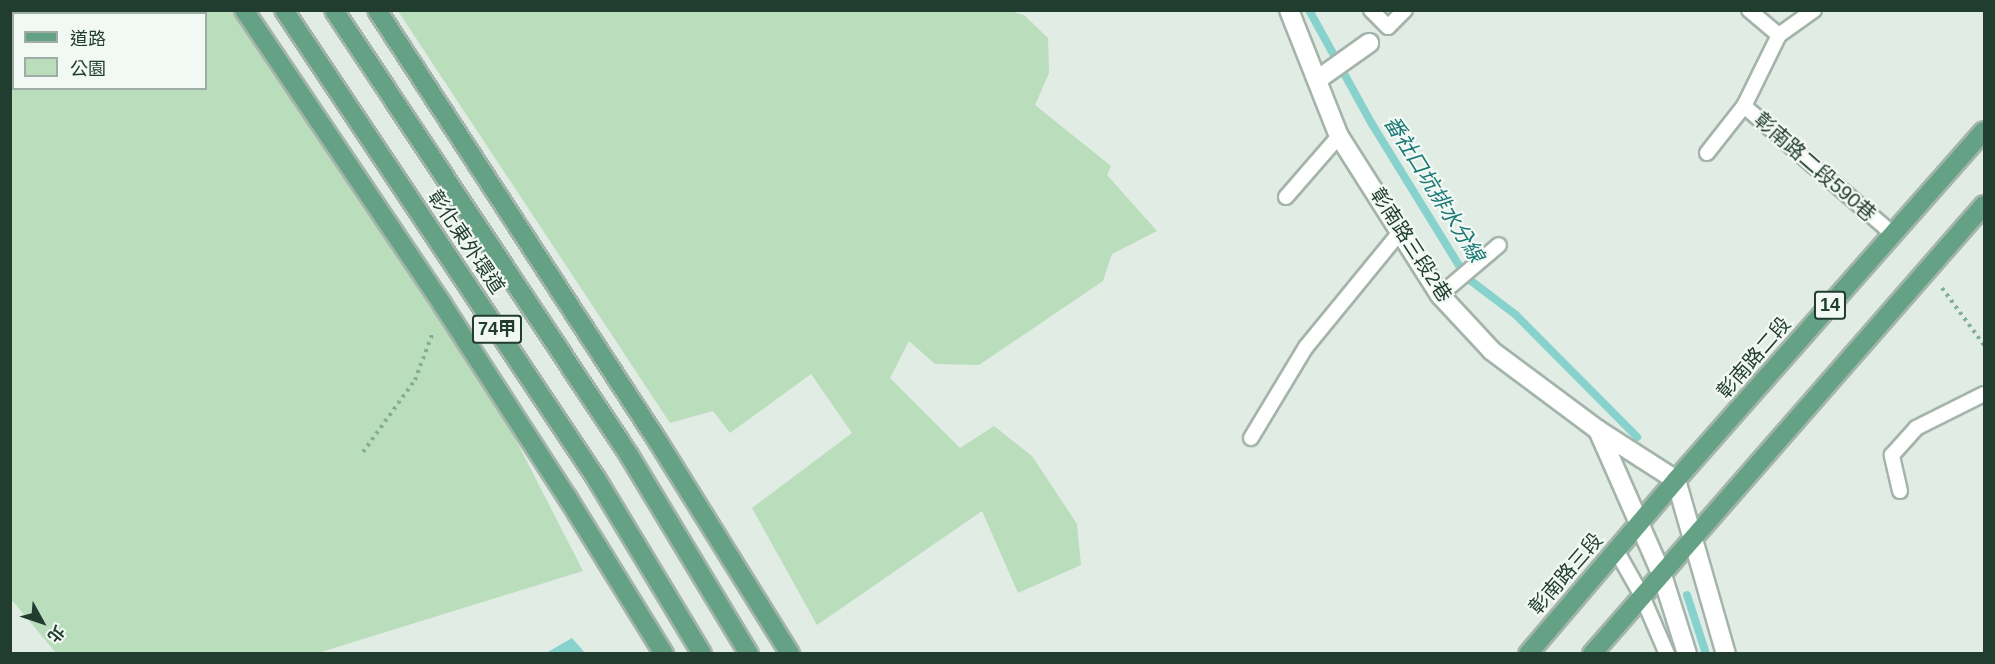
<!DOCTYPE html>
<html>
<head>
<meta charset="utf-8">
<style>
	body { margin:0 }
	#map { position:relative; width:1995px; height:664px; overflow:hidden; background:#e1ece5; font-family:Arial,"Noto Sans TC",sans-serif }
	div>[style] { position:absolute }
	.green>* { inset:0; background:#baddbc }
	.water>* { inset:0; background:#88d2cd }
	.stream>* { height:8px; margin:-4px; padding:0 4px; transform-origin:4px; border-radius:4px; background:#88d2cd }
	.path>* { height:4px; margin-top:-2px; transform-origin:0; background:repeating-linear-gradient(90deg,#81b097 0 3px,transparent 0 7.5px) }
	.roads { filter:drop-shadow(2px 0 #a4b4ab) drop-shadow(-2px 0 #a4b4ab) drop-shadow(0 2px #a4b4ab) drop-shadow(0 -2px #a4b4ab) }
	.service>* { height:14px; margin:-7px; padding:0 7px; transform-origin:7px; border-radius:7px; background:#fff }
	.minor>* { height:18px; margin:-9px; padding:0 9px; transform-origin:9px; border-radius:9px; background:#fff }
	.primary>* { height:18px; margin:-9px; padding:0 9px; transform-origin:9px; border-radius:9px; background:#65a285 }
	span { translate:-50% -50%; white-space:nowrap; text-align:center; line-height:1.15; -webkit-text-stroke:4.5px #f2f8f4; paint-order:stroke }
	.shield-label span { padding:2px 4px; background:#f2f8f4; border:2px solid; border-radius:4px; -webkit-text-stroke-width:0 }
	.shield-label { font-size:18px; color:#213d2f; font-weight:700 }
	.street-label { font-size:20px; color:#213d2f }
	.water-label { font-size:21px; color:#1b7975; font-style:italic }
	.frame { position:absolute; inset:0; border:12px solid #213d2f; pointer-events:none }
	.legend { position:absolute; left:12px; top:12px; width:195px; height:78px; box-sizing:border-box; background:#f2f8f4; border:2px solid #9eada5; margin:0; padding:8px 10px; list-style:none; font-size:18px; color:#213d2f }
	.legend li { display:flex; align-items:center; gap:12px; height:30px }
	.legend b { width:30px; border:2px solid #9eada5 }
	.north { position:absolute; left:12px; top:592px; width:60px; height:60px; -webkit-text-stroke:4px #f2f8f4; paint-order:stroke; rotate:130deg; font-size:16px; font-weight:700; line-height:24px; text-align:center; color:#213d2f }
	.north::after { content:''; display:block; margin:auto; width:21px; height:27px; background:#213d2f; clip-path:polygon(50% 0,100% 100%,50% 72%,0 100%) }
</style>
</head>
<body>
<div id="map">
	<div class="green">
		<i style="clip-path:polygon(1006px 10px,1024px 15px,1048px 38px,1049px 73px,1035px 105px,1111px 166px,1107px 175px,1157px 231px,1112px 254px,1103px 281px,979px 365px,935px 364px,909px 341px,890px 378px,960px 448px,994px 426px,1032px 456px,1077px 524px,1081px 565px,1018px 593px,982px 511px,817px 625px,752px 508px,852px 433px,811px 374px,730px 433px,713px 411px,670px 423px,398px 11px)"></i>
		<i style="clip-path:polygon(evenodd,10px 11px,239px 11px,478px 366px,583px 571px,318px 653px,56px 653px,11px 599px,10px 11px,14px 14px,206px 14px,206px 88px,14px 88px,14px 14px)"></i>
	</div>
	<div class="water">
		<i style="clip-path:polygon(572px 638px,585px 653px,546px 653px)"></i>
	</div>
	<div class="stream">
		<i style="left:1309px;top:10px;width:130px;rotate:61.1deg"></i>
		<i style="left:1372px;top:124px;width:180px;rotate:58.4deg"></i>
		<i style="left:1466px;top:277px;width:63px;rotate:37.2deg"></i>
		<i style="left:1516px;top:315px;width:172px;rotate:45.2deg"></i>
		<i style="left:1687px;top:595px;width:62px;rotate:72.1deg"></i>
	</div>
	<div class="path">
		<i style="left:1942px;top:288px;width:71px;rotate:53.6deg"></i>
		<i style="left:363px;top:452px;width:89px;rotate:-54.2deg"></i>
		<i style="left:415px;top:380px;width:51px;rotate:-69.4deg"></i>
	</div>
	<div class="roads">
		<div class="service">
			<i style="left:1371px;top:10px;width:24px;rotate:45deg"></i>
			<i style="left:1388px;top:27px;width:24px;rotate:-45deg"></i>
			<i style="left:1749px;top:10px;width:39px;rotate:40deg"></i>
			<i style="left:1779px;top:35px;width:79px;rotate:116.2deg"></i>
			<i style="left:1744px;top:106px;width:196px;rotate:40.7deg"></i>
			<i style="left:1779px;top:35px;width:43px;rotate:-35.5deg"></i>
			<i style="left:1707px;top:153px;width:60px;rotate:-51.8deg"></i>
			<i style="left:1286px;top:197px;width:81px;rotate:-49deg"></i>
			<i style="left:1440px;top:295px;width:77px;rotate:-40.3deg"></i>
			<i style="left:1251px;top:438px;width:106px;rotate:-58.9deg"></i>
			<i style="left:1306px;top:347px;width:150px;rotate:-50.7deg"></i>
			<i style="left:1900px;top:491px;width:37px;rotate:-103deg"></i>
			<i style="left:1892px;top:455px;width:36px;rotate:-48deg"></i>
			<i style="left:1916px;top:428px;width:76px;rotate:-26.6deg"></i>
			<i style="left:1616px;top:550px;width:53px;rotate:60.5deg"></i>
			<i style="left:1642px;top:596px;width:63px;rotate:66.7deg"></i>
		</div>
		<div class="minor">
			<i style="left:1289px;top:10px;width:136px;rotate:68.4deg"></i>
			<i style="left:1339px;top:136px;width:188px;rotate:57.6deg"></i>
			<i style="left:1440px;top:295px;width:76px;rotate:47.1deg"></i>
			<i style="left:1492px;top:351px;width:132px;rotate:36.7deg"></i>
			<i style="left:1598px;top:430px;width:93px;rotate:32.7deg"></i>
			<i style="left:1676px;top:480px;width:181px;rotate:74deg"></i>
			<i style="left:1317px;top:80px;width:64px;rotate:-35.4deg"></i>
			<i style="left:1598px;top:430px;width:158px;rotate:66.2deg"></i>
			<i style="left:1662px;top:575px;width:83px;rotate:72.4deg"></i>
		</div>
		<div class="primary">
			<i style="left:244px;top:10px;width:354px;rotate:56deg"></i>
			<i style="left:442px;top:304px;width:230px;rotate:57.1deg"></i>
			<i style="left:567px;top:497px;width:185px;rotate:58.3deg"></i>
			<i style="left:284px;top:10px;width:562px;rotate:56.31deg"></i>
			<i style="left:596px;top:478px;width:205px;rotate:58.9deg"></i>
			<i style="left:334px;top:10px;width:534px;rotate:56.46deg"></i>
			<i style="left:629px;top:455px;width:232px;rotate:58.9deg"></i>
			<i style="left:377px;top:10px;width:513px;rotate:56.93deg"></i>
			<i style="left:657px;top:440px;width:252px;rotate:58.1deg"></i>
			<i style="left:1528px;top:654px;width:228px;rotate:-49.6deg"></i>
			<i style="left:1676px;top:480px;width:465px;rotate:-48.6deg"></i>
			<i style="left:1592px;top:654px;width:596px;rotate:-48.88deg"></i>
		</div>
	</div>
	<div class="shield-label">
		<span style="left:1830px;top:305px">14</span>
		<span style="left:497px;top:329px">74甲</span>
	</div>
	<div class="street-label">
		<span style="left:1815px;top:167px;rotate:41deg">彰南路二段590巷</span>
		<span style="left:466px;top:242px;rotate:56deg">彰化東外環道</span>
		<span style="left:1411px;top:245px;rotate:57deg">彰南路三段2巷</span>
		<span style="left:1754px;top:358px;rotate:-49deg">彰南路二段</span>
		<span style="left:1566px;top:574px;rotate:-49deg">彰南路三段</span>
	</div>
	<div class="water-label">
		<span style="left:1434px;top:189px;rotate:58deg">番社口坑排水分線</span>
	</div>
	<div class="frame"></div>
	<ul class="legend">
	<li><b style="height:8px;background:#65a285"></b>道路</li>
	<li><b style="height:16px;background:#baddbc"></b>公園</li>
	</ul>
	<div class="north">北</div>
</div>
</body>
</html>
